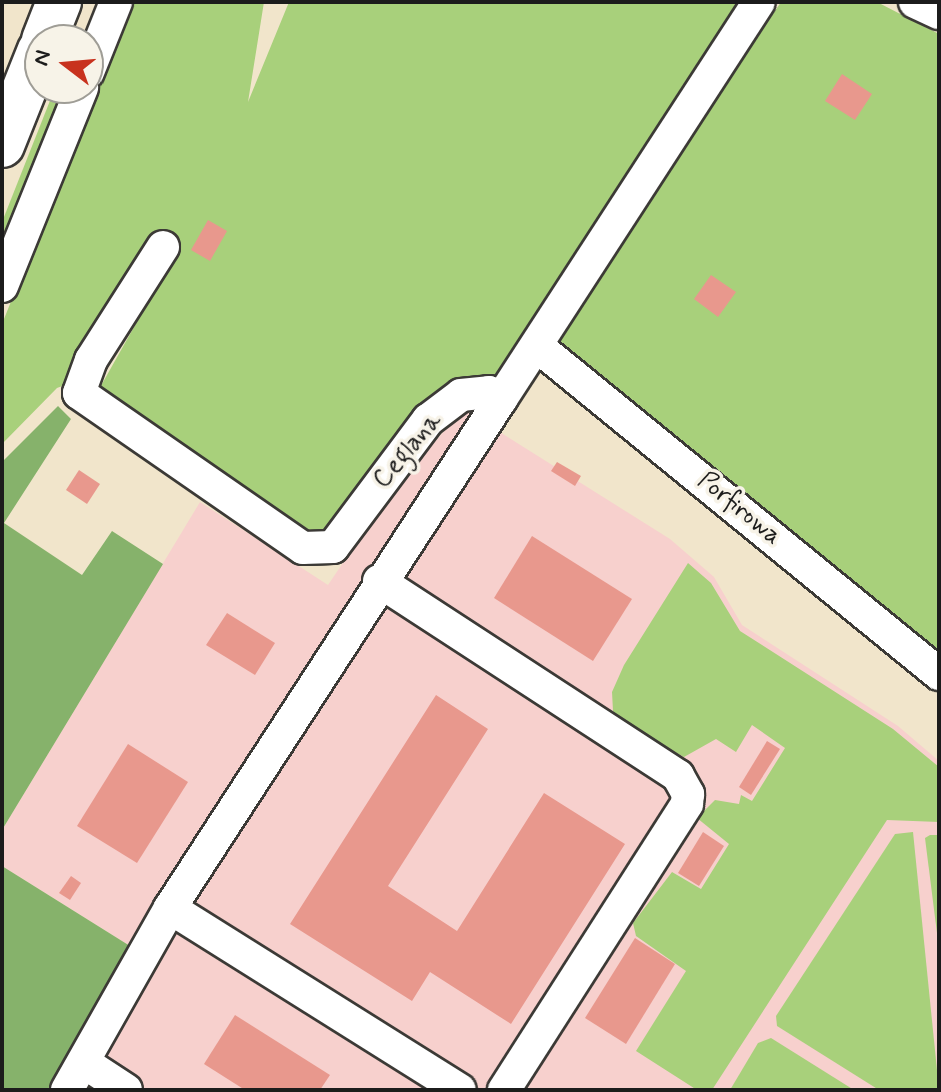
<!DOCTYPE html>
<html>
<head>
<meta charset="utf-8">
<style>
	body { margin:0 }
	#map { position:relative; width:941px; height:1092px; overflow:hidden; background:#f1e5cb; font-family:Mynerve,sans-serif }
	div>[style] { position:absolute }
	.built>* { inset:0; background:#f7d0cd }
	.green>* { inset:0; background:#a8d07b }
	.forest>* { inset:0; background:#86b26b }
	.building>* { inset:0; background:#e8988d }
	.roads { filter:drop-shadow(2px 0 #3c3a36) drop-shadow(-2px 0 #3c3a36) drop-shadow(0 2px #3c3a36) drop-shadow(0 -2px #3c3a36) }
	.minor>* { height:32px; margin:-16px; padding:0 16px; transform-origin:16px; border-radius:16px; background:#fff }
	.highway>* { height:44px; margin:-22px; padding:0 22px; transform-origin:22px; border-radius:22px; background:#fff }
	span { translate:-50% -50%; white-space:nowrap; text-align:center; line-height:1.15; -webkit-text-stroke:7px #f7f3e8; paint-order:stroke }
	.street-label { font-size:26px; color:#1c1c1c }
	.frame { position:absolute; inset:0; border:4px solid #1c1c1c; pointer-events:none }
	.north { position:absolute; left:24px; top:24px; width:80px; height:80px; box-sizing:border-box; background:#f7f3e8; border:2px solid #9f9d96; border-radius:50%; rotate:286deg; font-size:22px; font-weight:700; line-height:32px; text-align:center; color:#1c1c1c }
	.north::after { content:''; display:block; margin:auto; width:28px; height:36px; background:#c8321e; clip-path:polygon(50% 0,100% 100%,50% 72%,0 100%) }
</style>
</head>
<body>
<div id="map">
	<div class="built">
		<i style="clip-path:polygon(463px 409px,670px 539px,714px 577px,742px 625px,898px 726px,939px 761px,939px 1090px,56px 1090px,51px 1082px,130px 946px,2px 866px,2px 830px,200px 502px,328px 585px,386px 499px)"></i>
	</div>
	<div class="green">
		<i style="clip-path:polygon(131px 2px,264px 2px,248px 102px,289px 2px,752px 2px,497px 377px,467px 378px,433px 395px,332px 532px,319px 541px,98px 391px,179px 247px,161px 237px,70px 383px,57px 388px,2px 444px,2px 324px)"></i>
		<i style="clip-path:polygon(781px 2px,877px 2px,939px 34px,939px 662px,553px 342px)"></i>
		<i style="clip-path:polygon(55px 88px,64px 88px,2px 243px,2px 222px)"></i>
		<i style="clip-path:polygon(688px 563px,711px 583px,740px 631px,893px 729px,939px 767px,939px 822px,887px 820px,712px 1090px,697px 1090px,636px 1051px,686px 971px,636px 936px,633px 923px,672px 872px,701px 889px,729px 844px,697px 818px,715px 800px,739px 804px,741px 795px,752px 801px,785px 748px,752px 725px,736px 752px,716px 739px,684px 757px,619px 722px,613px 711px,612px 692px,624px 665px)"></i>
		<i style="clip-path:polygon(913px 832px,939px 1090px,879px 1090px,777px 1026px,776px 1016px,895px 834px)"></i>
		<i style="clip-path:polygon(930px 835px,939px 835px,939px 949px,925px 838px)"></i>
		<i style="clip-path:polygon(771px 1038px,854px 1090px,730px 1090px,758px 1043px)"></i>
	</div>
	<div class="forest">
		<i style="clip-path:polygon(58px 406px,71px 419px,4px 523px,82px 575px,112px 531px,163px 564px,2px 830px,2px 462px)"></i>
		<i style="clip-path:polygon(2px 866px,130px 946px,51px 1082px,56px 1090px,2px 1090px)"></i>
	</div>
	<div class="building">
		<i style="clip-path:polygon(842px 74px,872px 94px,855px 120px,825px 101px)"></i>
		<i style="clip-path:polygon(208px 220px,227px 231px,210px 261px,191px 250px)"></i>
		<i style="clip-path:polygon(711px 275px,736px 292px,718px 317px,694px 299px)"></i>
		<i style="clip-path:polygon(557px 462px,581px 476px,575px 486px,551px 471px)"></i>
		<i style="clip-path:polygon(79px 470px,100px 484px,87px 504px,66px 490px)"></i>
		<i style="clip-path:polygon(532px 536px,632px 599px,593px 661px,494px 598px)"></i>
		<i style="clip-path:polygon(227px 613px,275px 643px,255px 675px,206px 645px)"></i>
		<i style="clip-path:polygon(436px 695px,488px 729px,388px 886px,457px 931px,544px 793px,625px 844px,511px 1024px,430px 972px,412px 1001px,290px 924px)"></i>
		<i style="clip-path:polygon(767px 741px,780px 749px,751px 795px,739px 787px)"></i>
		<i style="clip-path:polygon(128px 744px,188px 782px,137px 863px,77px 826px)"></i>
		<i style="clip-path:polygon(703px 832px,724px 846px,699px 886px,678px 873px)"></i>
		<i style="clip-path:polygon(71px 876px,81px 883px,70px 900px,59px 893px)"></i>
		<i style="clip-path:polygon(635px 938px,675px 964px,626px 1044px,585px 1018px)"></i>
		<i style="clip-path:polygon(235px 1015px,330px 1075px,320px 1090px,245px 1090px,204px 1064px)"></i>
	</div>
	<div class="roads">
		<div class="minor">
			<i style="left:915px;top:2px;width:26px;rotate:25deg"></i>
			<i style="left:88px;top:72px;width:75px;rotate:-68.2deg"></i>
			<i style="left:163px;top:247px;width:134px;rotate:122.5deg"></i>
			<i style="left:91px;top:360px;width:35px;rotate:110deg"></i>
			<i style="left:79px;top:393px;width:272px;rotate:34.7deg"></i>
			<i style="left:303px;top:548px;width:30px;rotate:-2deg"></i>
			<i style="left:333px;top:547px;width:159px;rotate:-53.2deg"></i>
			<i style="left:428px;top:420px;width:41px;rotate:-37.1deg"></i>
			<i style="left:461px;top:395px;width:28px;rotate:-6deg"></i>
			<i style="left:489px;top:392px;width:14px;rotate:30deg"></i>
			<i style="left:501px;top:399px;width:473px;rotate:-57deg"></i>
			<i style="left:2px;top:286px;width:214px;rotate:-68deg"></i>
			<i style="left:537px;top:346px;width:519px;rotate:39.21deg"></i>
			<i style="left:379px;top:581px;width:357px;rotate:33.1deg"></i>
			<i style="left:678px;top:776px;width:21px;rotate:61deg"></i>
			<i style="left:688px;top:794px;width:10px;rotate:96deg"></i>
			<i style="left:687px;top:804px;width:340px;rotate:122.6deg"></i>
			<i style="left:170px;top:908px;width:342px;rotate:32.1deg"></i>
			<i style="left:85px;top:1063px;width:49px;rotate:33.4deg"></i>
			<i style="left:67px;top:1090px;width:209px;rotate:-60.5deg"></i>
			<i style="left:170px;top:908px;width:607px;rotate:-56.96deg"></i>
		</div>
		<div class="highway">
			<i style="left:44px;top:40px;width:41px;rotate:-68.5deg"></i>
			<i style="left:2px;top:145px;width:102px;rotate:-68.2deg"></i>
		</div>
	</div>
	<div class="street-label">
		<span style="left:408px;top:451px;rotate:-50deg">Ceglana</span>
		<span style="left:739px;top:509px;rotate:39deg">Porfirowa</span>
	</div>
	<div class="frame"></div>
	<div class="north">N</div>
</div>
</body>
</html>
